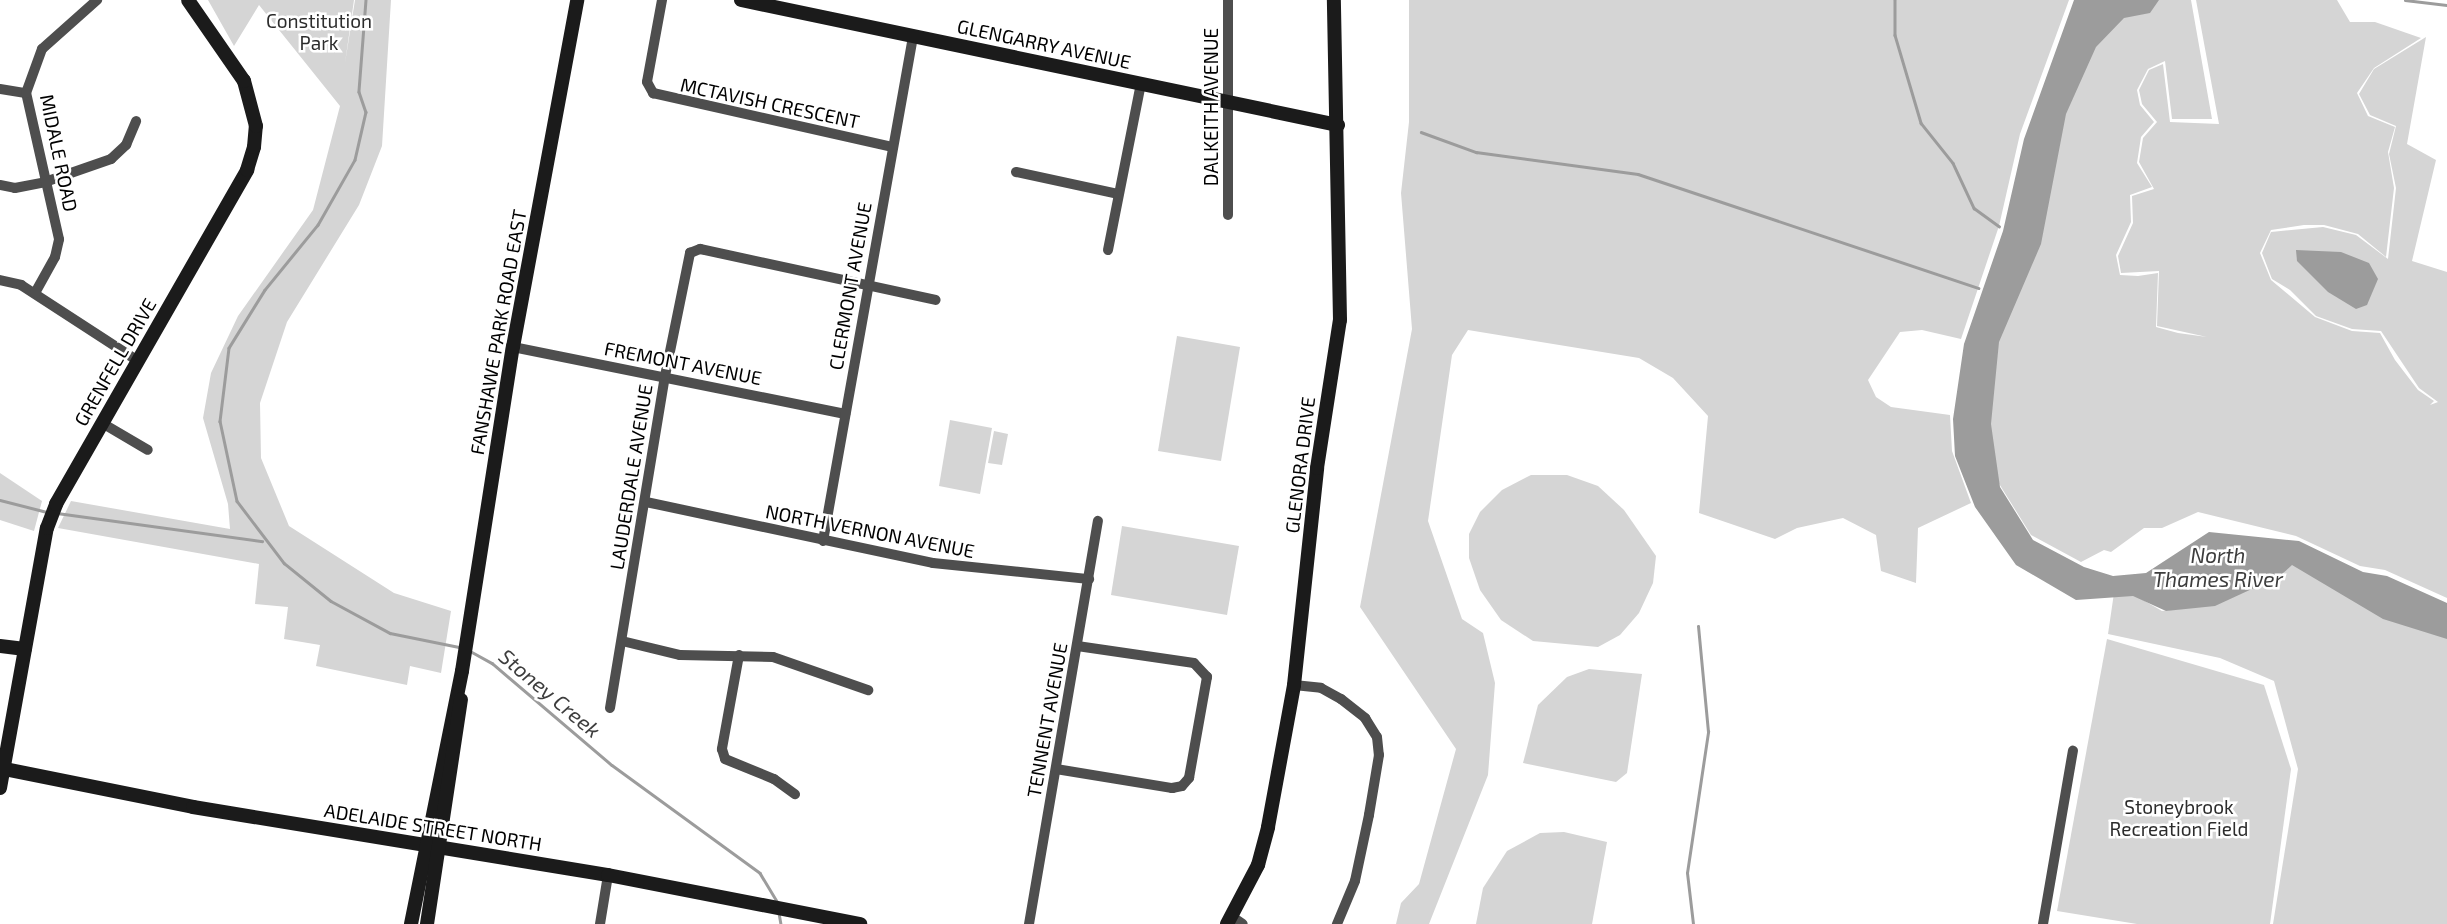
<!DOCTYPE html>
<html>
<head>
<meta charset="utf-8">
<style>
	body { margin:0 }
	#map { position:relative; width:2447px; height:924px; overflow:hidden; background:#fff; font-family:"Exo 2",sans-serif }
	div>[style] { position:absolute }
	.green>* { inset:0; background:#d5d5d5 }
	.water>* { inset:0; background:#9c9c9c }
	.stream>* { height:2.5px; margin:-1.25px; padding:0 1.25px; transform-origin:1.25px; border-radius:1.25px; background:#9c9c9c }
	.street>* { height:10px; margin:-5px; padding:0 5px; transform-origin:5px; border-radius:5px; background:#4e4e4e }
	.secondary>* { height:14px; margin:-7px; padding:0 7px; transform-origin:7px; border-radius:7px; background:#1b1b1b }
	span { translate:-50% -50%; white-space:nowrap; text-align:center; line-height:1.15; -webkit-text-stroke:5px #fff; paint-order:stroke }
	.park-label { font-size:19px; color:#2c2c2c }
	.street-label { font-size:19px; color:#000 }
	.water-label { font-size:21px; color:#3d3d3d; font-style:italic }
</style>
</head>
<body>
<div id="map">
	<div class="green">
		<i style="clip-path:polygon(208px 0,354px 0,345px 63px,355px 0,391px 0,382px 146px,359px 205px,287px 322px,260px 403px,261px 458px,289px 526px,394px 593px,451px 611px,441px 673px,410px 666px,407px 685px,316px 666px,320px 645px,284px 639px,288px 607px,255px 604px,259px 564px,58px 528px,71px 501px,230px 529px,228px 504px,203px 418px,211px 373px,238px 316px,313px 210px,340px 106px,259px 5px,234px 46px)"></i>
		<i style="clip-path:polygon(1409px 0,2069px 0,2020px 134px,1999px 226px,1961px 339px,1922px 330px,1900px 332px,1868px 380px,1876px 397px,1891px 407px,1950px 415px,1952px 451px,1971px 503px,1918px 528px,1916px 583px,1881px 571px,1876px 535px,1843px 518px,1797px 528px,1775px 539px,1699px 513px,1708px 416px,1673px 378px,1639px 358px,1468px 330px,1452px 355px,1428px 521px,1462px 619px,1483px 633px,1495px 683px,1488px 775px,1429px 924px,1396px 924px,1401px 903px,1419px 884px,1456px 749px,1360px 607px,1412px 329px,1401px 193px,1409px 122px)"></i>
		<i style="clip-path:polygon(2158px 0,2191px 0,2212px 119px,2172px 119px,2165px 61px,2148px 69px,2137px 90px,2140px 105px,2154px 122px,2141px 137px,2137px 163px,2152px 187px,2130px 195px,2131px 222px,2116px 255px,2120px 275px,2138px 276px,2158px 273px,2156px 327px,2178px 333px,2207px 337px,2157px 326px,2159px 271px,2121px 273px,2118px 256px,2133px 223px,2132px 196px,2154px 189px,2139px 162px,2143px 138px,2157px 122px,2142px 104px,2139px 90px,2149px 70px,2163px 64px,2170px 122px,2219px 124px,2196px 0,2337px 0,2350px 22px,2375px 22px,2421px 38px,2374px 68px,2357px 93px,2368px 116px,2395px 127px,2388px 152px,2394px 188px,2386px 257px,2358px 234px,2324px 225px,2304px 225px,2271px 230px,2260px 253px,2271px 280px,2315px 317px,2352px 331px,2380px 333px,2395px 360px,2418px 390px,2434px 401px,2430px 405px,2438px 402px,2419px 388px,2381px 331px,2352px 329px,2316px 316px,2290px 290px,2272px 279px,2262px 253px,2271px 232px,2323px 227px,2356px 235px,2388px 259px,2396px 188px,2389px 154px,2396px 126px,2370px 115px,2359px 94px,2374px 69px,2426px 37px,2407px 144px,2436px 160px,2412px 261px,2447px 272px,2447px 598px,2385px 570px,2360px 566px,2296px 536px,2198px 512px,2162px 528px,2144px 528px,2111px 552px,2104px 550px,2081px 562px,2031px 535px,1998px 482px,1989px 420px,1997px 337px,2046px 196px,2064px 110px,2094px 43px,2122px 14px)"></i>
		<i style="clip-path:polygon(1177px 336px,1240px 347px,1221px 461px,1158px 451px)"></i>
		<i style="clip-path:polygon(950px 420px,992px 428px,980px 494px,939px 486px)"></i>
		<i style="clip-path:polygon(994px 431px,1008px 434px,1002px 465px,988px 463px)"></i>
		<i style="clip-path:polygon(0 473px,42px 501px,34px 531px,0 520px)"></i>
		<i style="clip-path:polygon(1531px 475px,1567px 475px,1598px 486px,1624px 510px,1656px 556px,1653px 583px,1639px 613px,1620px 635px,1598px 647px,1533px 641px,1501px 620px,1480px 590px,1469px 558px,1469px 534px,1480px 512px,1502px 490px)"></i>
		<i style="clip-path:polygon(1122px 526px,1239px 546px,1227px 615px,1111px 595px)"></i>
		<i style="clip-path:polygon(2289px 561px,2447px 636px,2447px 924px,2273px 924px,2298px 769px,2274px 681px,2220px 658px,2108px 634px,2114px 593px,2131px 593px,2162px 611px,2212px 605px,2283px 575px)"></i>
		<i style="clip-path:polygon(2107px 639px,2264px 685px,2291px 769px,2270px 924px,2137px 924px,2057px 911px)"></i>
		<i style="clip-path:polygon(1589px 669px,1642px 674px,1627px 773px,1616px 782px,1523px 763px,1538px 705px,1567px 677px)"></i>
		<i style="clip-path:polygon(1564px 832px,1607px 842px,1592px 924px,1476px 924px,1483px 888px,1507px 851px,1540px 833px)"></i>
	</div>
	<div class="water">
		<i style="clip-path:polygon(2074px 0,2159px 0,2150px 13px,2124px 18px,2096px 47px,2066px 114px,2041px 244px,1999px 342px,1991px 424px,2000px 487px,2033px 540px,2084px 567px,2113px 576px,2146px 573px,2209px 532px,2299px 541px,2363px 572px,2387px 576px,2447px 603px,2447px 639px,2383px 619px,2292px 565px,2280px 576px,2215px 606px,2166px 611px,2133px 596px,2076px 600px,2016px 565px,1975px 507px,1955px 456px,1953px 419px,1964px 344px,2003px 231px,2024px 139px)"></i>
		<i style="clip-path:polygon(2296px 250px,2341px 252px,2369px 263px,2378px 279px,2367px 305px,2356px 309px,2328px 292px,2297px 261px)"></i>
	</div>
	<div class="stream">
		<i style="left:366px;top:0;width:92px;rotate:94.4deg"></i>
		<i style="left:359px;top:92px;width:21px;rotate:71deg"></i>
		<i style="left:366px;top:112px;width:49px;rotate:102.9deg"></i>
		<i style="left:355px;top:160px;width:75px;rotate:119.6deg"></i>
		<i style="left:318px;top:225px;width:84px;rotate:129.2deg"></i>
		<i style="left:265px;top:290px;width:68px;rotate:121.8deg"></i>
		<i style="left:229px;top:348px;width:74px;rotate:97deg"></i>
		<i style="left:220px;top:421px;width:82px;rotate:78deg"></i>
		<i style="left:237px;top:501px;width:78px;rotate:52.8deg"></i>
		<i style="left:284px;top:563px;width:60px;rotate:39deg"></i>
		<i style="left:331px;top:601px;width:67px;rotate:28.5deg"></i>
		<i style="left:390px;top:633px;width:70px;rotate:11.5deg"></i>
		<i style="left:1895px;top:0;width:35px;rotate:90deg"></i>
		<i style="left:1895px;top:35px;width:92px;rotate:73.5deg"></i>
		<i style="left:1921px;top:123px;width:51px;rotate:51.3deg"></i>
		<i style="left:1953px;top:163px;width:50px;rotate:65deg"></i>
		<i style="left:1974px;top:208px;width:31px;rotate:36deg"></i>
		<i style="left:2405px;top:0;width:42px;rotate:6.8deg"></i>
		<i style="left:1421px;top:132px;width:59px;rotate:20deg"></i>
		<i style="left:1476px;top:152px;width:163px;rotate:7.7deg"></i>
		<i style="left:1638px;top:174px;width:359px;rotate:18.5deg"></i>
		<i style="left:0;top:500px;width:49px;rotate:14.3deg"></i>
		<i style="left:57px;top:513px;width:207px;rotate:7.8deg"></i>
		<i style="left:472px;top:652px;width:23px;rotate:29deg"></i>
		<i style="left:492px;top:663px;width:157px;rotate:40.4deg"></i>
		<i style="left:612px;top:765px;width:183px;rotate:36.1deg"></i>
		<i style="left:760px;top:873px;width:35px;rotate:59deg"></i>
		<i style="left:779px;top:913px;width:11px;rotate:80deg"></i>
		<i style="left:1693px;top:924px;width:51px;rotate:-96.7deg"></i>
		<i style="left:1687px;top:873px;width:143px;rotate:-81.5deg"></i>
		<i style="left:1708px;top:732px;width:106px;rotate:-95.4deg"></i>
	</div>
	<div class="street">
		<i style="left:662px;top:0;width:83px;rotate:100.4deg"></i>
		<i style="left:647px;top:82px;width:13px;rotate:61deg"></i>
		<i style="left:653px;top:93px;width:246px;rotate:12.7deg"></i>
		<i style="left:1228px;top:0;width:215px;rotate:90deg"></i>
		<i style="left:0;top:89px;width:26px;rotate:9deg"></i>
		<i style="left:1016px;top:172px;width:104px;rotate:12.2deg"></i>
		<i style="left:0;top:185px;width:15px;rotate:11deg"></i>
		<i style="left:15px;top:188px;width:31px;rotate:-11deg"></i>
		<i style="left:45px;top:182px;width:70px;rotate:-19.2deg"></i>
		<i style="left:111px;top:159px;width:21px;rotate:-43deg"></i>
		<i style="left:126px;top:145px;width:26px;rotate:-67deg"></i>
		<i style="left:1108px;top:250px;width:170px;rotate:-78.8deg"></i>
		<i style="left:0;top:280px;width:22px;rotate:13deg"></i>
		<i style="left:21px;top:285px;width:140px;rotate:33deg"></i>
		<i style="left:35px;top:293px;width:41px;rotate:-60.9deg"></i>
		<i style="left:55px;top:257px;width:18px;rotate:-77deg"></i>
		<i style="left:59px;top:239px;width:150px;rotate:-102.7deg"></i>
		<i style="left:26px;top:93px;width:47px;rotate:-70deg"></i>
		<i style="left:42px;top:49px;width:74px;rotate:-41.7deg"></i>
		<i style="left:513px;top:347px;width:339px;rotate:11.4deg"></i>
		<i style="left:102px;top:423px;width:53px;rotate:30.4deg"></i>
		<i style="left:646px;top:502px;width:293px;rotate:12deg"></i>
		<i style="left:933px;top:563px;width:157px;rotate:5.9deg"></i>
		<i style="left:823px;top:541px;width:512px;rotate:-79.88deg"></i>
		<i style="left:622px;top:641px;width:60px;rotate:13.6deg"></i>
		<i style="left:680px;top:655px;width:93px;rotate:1.2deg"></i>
		<i style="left:773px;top:657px;width:101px;rotate:19.2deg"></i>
		<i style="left:739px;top:655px;width:96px;rotate:100.3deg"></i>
		<i style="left:722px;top:749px;width:10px;rotate:73deg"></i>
		<i style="left:725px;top:759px;width:53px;rotate:22.2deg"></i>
		<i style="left:774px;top:779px;width:26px;rotate:36deg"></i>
		<i style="left:1294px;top:685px;width:27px;rotate:6deg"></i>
		<i style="left:1321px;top:688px;width:23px;rotate:29deg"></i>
		<i style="left:1341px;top:699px;width:31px;rotate:38deg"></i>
		<i style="left:1365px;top:718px;width:22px;rotate:58deg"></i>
		<i style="left:1377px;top:737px;width:18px;rotate:84deg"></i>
		<i style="left:1379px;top:755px;width:61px;rotate:99.5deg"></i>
		<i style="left:1369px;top:815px;width:67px;rotate:102deg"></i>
		<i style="left:1355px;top:881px;width:47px;rotate:112.7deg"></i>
		<i style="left:610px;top:708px;width:337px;rotate:-80.6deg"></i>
		<i style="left:665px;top:376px;width:126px;rotate:-78.5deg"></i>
		<i style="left:690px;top:253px;width:11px;rotate:-22deg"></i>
		<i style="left:700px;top:249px;width:241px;rotate:12.2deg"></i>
		<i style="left:1056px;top:769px;width:118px;rotate:9.3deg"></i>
		<i style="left:1172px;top:788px;width:10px;rotate:-11deg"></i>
		<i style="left:1182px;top:786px;width:11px;rotate:-49deg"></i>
		<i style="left:1189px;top:778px;width:103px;rotate:-79.9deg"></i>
		<i style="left:1207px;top:677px;width:19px;rotate:-133deg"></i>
		<i style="left:1194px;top:663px;width:118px;rotate:-171.7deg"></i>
		<i style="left:1231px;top:916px;width:14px;rotate:34deg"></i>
		<i style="left:600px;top:924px;width:50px;rotate:-80.7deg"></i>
		<i style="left:1029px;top:924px;width:409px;rotate:-80.3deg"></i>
		<i style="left:2043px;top:924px;width:176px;rotate:-80.2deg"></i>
	</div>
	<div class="secondary">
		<i style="left:741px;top:0;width:610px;rotate:11.83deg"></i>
		<i style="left:0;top:646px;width:25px;rotate:7deg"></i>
		<i style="left:0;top:768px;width:197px;rotate:11.4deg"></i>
		<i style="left:193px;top:807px;width:421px;rotate:9.3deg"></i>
		<i style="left:608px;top:875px;width:257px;rotate:11deg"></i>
		<i style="left:0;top:788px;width:264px;rotate:-79.8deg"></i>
		<i style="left:47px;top:528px;width:26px;rotate:-69deg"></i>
		<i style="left:56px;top:504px;width:385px;rotate:-60.2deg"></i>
		<i style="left:247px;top:170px;width:24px;rotate:-73deg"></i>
		<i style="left:254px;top:147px;width:21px;rotate:-85deg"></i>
		<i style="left:256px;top:126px;width:47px;rotate:-104.9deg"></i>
		<i style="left:244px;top:81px;width:98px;rotate:-124.7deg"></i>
		<i style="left:411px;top:924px;width:258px;rotate:-78.6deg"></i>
		<i style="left:462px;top:671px;width:328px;rotate:-81.1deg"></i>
		<i style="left:513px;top:347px;width:353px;rotate:-79.5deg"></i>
		<i style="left:427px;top:924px;width:227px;rotate:-81.4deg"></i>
		<i style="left:1227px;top:924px;width:67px;rotate:-62.3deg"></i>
		<i style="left:1258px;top:865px;width:39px;rotate:-75deg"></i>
		<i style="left:1268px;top:827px;width:144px;rotate:-79.6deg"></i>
		<i style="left:1294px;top:685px;width:218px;rotate:-83.9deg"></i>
		<i style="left:1317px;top:468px;width:150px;rotate:-81.2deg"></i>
		<i style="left:1340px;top:320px;width:320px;rotate:-91.1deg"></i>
	</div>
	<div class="park-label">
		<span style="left:319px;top:32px">Constitution<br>Park</span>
		<span style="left:2179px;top:818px">Stoneybrook<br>Recreation Field</span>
	</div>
	<div class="street-label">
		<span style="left:1044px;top:44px;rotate:12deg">GLENGARRY AVENUE</span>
		<span style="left:770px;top:103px;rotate:12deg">MCTAVISH CRESCENT</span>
		<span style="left:1211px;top:107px;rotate:-90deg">DALKEITH AVENUE</span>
		<span style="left:59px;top:153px;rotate:78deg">MIDALE ROAD</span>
		<span style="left:850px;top:286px;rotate:-80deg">CLERMONT AVENUE</span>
		<span style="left:498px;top:332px;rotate:-80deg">FANSHAWE PARK ROAD EAST</span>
		<span style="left:115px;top:362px;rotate:-60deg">GRENFELL DRIVE</span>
		<span style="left:683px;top:363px;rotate:11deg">FREMONT AVENUE</span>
		<span style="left:1300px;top:465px;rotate:-83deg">GLENORA DRIVE</span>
		<span style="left:631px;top:477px;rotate:-81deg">LAUDERDALE AVENUE</span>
		<span style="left:870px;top:531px;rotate:11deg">NORTH VERNON AVENUE</span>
		<span style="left:1047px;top:720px;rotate:-80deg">TENNENT AVENUE</span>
		<span style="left:433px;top:827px;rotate:9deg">ADELAIDE STREET NORTH</span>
	</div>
	<div class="water-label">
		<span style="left:2218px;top:567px">North<br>Thames River</span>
		<span style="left:550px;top:693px;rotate:40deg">Stoney Creek</span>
	</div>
</div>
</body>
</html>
